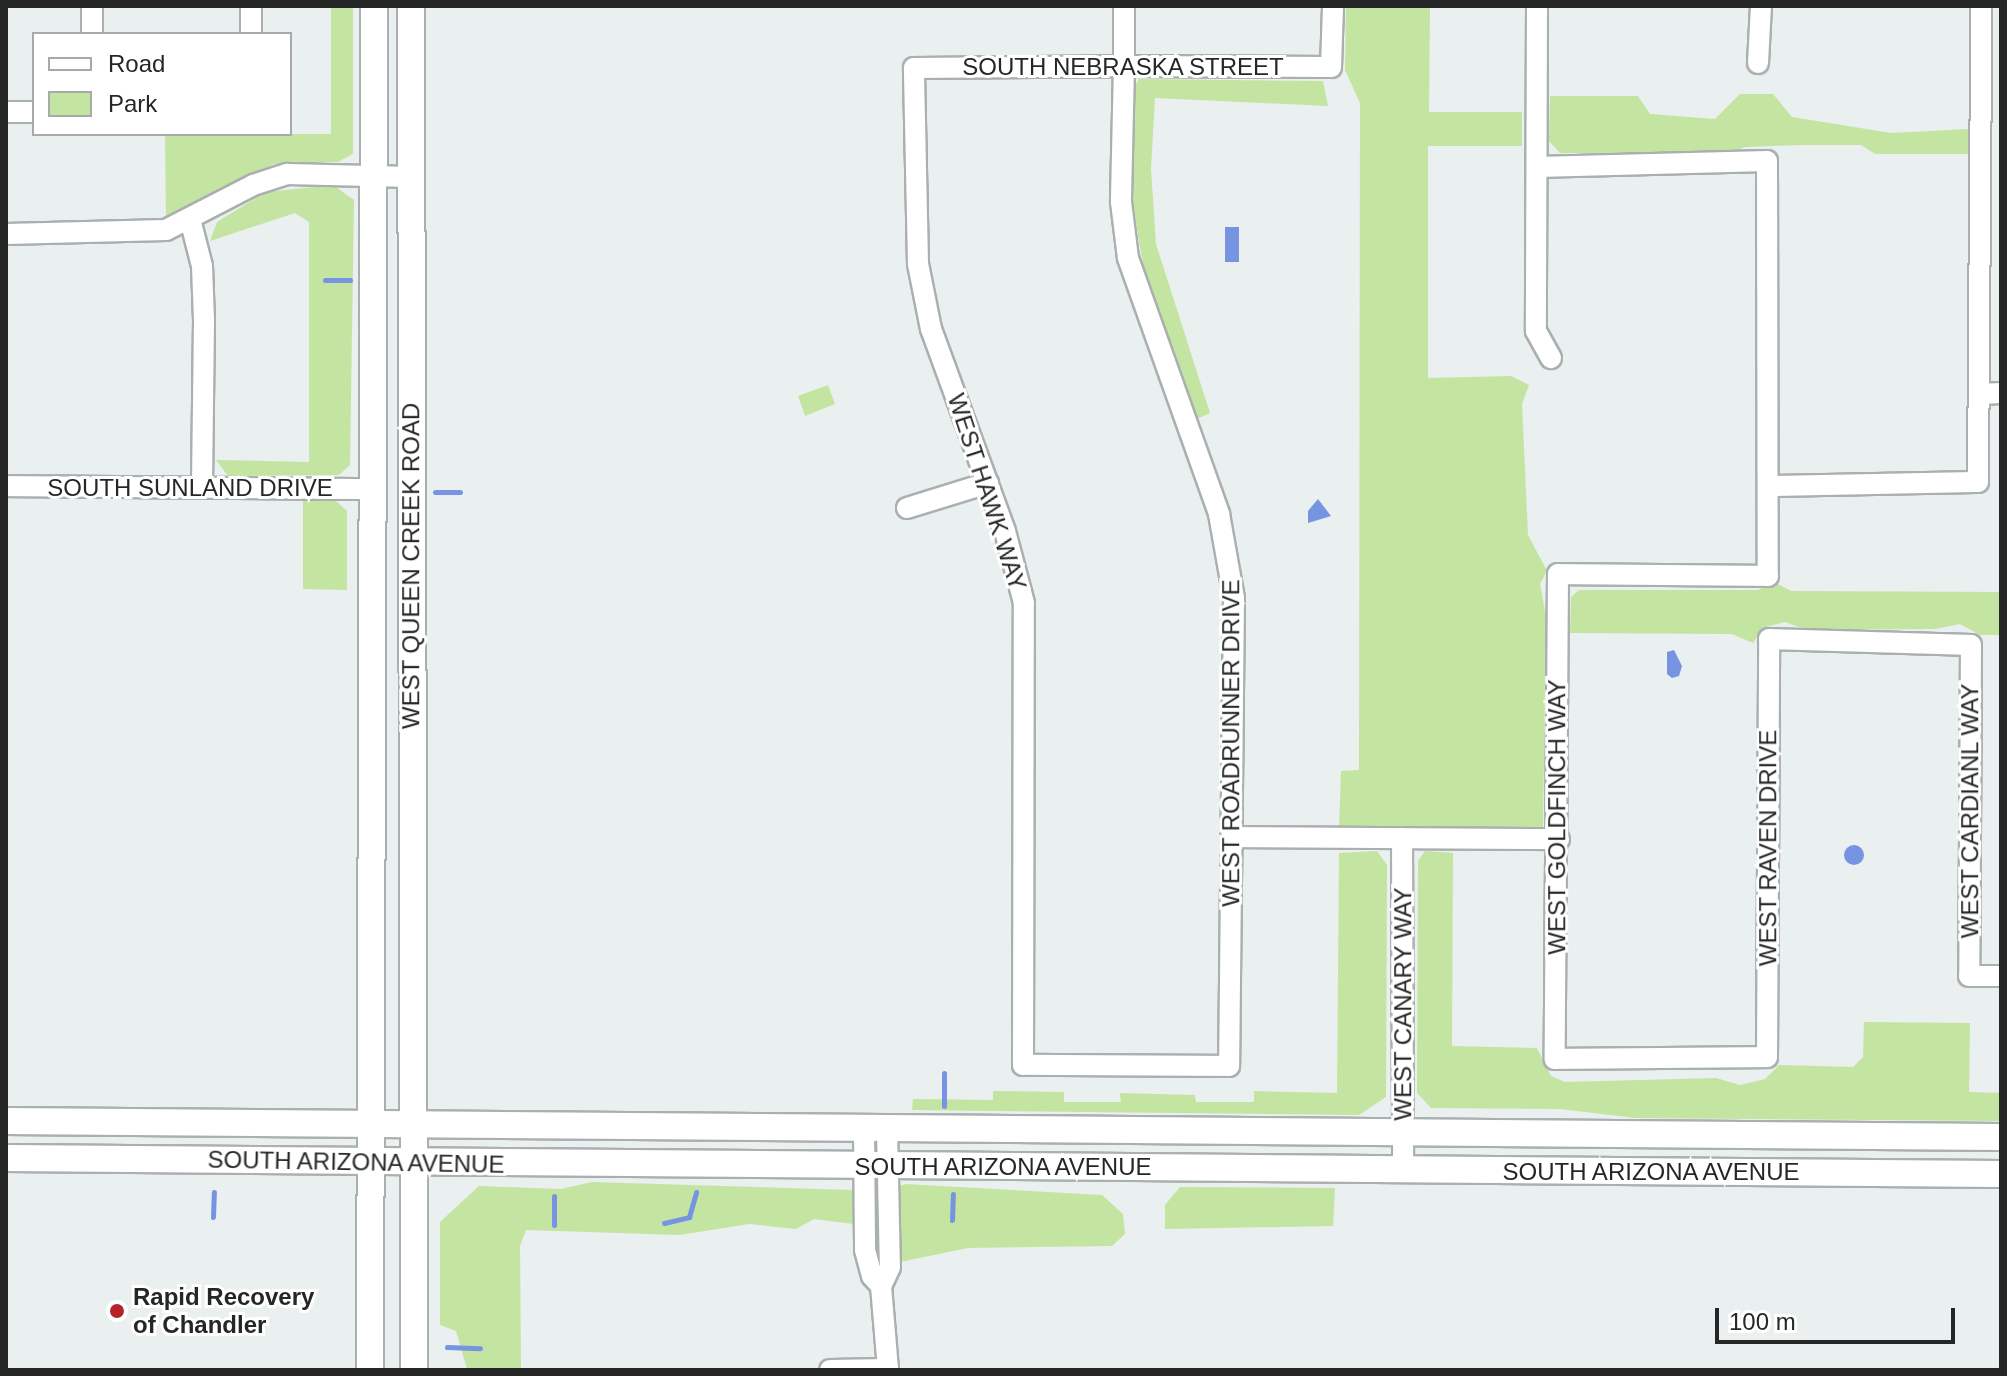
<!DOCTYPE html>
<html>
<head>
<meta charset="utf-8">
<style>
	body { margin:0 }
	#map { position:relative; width:2007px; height:1376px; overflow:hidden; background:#eaefef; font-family:Arial,sans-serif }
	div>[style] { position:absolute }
	.green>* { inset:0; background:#c4e4a1 }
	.water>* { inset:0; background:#7694e2 }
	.round { border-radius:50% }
	.stream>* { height:5px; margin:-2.5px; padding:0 2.5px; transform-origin:2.5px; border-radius:2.5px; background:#7694e2 }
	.roads { filter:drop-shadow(2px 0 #aaafaf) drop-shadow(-2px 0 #aaafaf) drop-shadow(0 2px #aaafaf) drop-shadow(0 -2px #aaafaf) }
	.minor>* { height:20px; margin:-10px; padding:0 10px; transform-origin:10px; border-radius:10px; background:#fff }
	.major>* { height:26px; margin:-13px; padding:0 13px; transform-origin:13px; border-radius:13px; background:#fff }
	.dots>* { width:22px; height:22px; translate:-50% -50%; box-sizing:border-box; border:4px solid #fff; border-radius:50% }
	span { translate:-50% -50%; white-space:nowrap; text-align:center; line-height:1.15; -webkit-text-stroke:6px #fff; paint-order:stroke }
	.street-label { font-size:24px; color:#252727 }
	.poi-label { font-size:24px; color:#252727; font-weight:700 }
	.left { translate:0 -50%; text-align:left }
	.frame { position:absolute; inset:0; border:8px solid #252727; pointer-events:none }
	.legend { position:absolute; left:32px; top:32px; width:260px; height:104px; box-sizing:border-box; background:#fff; border:2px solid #a8a9a9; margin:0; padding:10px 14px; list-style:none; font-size:24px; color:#252727 }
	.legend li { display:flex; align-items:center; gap:16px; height:40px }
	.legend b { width:40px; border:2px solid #a8a9a9 }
	.scale { position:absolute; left:1715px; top:1308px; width:240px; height:36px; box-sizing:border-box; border:4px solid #252727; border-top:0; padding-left:10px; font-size:24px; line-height:28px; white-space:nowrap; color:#252727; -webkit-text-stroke:6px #fff; paint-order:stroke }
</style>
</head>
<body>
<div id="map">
	<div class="green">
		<i style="clip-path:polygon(331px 6px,353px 6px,353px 154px,338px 162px,274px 164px,197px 207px,166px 217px,165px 134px,331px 134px)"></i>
		<i style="clip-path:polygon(1346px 6px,1430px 6px,1429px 112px,1522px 112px,1522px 146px,1428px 146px,1428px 378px,1511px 376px,1529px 385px,1522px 404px,1528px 535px,1547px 571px,1540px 584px,1546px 616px,1543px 827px,1339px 829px,1341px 771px,1359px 770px,1360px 103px,1345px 70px)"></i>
		<i style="clip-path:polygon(1139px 79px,1323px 81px,1328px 106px,1155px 98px,1151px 169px,1156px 244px,1210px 413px,1197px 419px,1144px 270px,1138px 235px,1132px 195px,1133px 89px)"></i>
		<i style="clip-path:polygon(1740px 94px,1773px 94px,1792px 117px,1891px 133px,1969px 129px,1968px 154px,1875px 154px,1861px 145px,1803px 145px,1745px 147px,1726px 154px,1560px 153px,1549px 141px,1550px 96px,1638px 96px,1650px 114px,1715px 119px)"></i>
		<i style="clip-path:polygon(333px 185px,354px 200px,350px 465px,339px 475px,228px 476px,216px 460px,309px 462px,309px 222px,295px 213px,210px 241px,217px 222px,266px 192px)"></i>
		<i style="clip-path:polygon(828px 385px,835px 404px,805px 416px,798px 396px)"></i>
		<i style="clip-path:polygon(303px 501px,336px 501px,347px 511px,347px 590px,303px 589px)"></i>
		<i style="clip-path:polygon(1774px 582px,1791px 591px,2001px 592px,2001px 635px,1980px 635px,1960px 624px,1935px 629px,1807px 630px,1785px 622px,1763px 628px,1753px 643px,1732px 634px,1570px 633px,1571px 597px,1579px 590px,1758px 590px)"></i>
		<i style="clip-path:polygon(1377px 851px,1387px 865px,1386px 1097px,1359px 1115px,912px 1110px,913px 1099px,993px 1100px,993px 1091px,1064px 1092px,1064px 1102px,1121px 1102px,1120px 1093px,1195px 1095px,1196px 1102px,1254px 1102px,1254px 1091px,1337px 1093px,1339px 853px)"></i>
		<i style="clip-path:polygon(1425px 851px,1453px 853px,1452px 1046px,1537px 1048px,1551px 1076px,1565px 1082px,1716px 1078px,1740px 1085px,1765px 1079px,1779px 1065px,1853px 1067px,1863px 1057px,1864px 1022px,1970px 1023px,1969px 1092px,2001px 1093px,2001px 1121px,1635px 1118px,1560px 1109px,1431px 1108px,1417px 1093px,1418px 861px)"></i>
		<i style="clip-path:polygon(592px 1182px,853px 1190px,853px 1224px,814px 1219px,796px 1229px,749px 1224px,679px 1235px,526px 1230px,520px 1246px,521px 1370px,467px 1369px,456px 1331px,440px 1325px,440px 1222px,479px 1186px,561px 1189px)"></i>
		<i style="clip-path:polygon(905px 1184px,1102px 1195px,1123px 1214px,1125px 1234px,1112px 1246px,968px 1248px,900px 1262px,898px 1187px)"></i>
		<i style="clip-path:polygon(1180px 1187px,1335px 1188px,1333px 1226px,1165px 1229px,1165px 1205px)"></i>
	</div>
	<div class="water">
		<i style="clip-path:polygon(1225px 227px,1239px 227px,1239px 262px,1225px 262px)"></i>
		<i style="clip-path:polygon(1318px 499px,1331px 516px,1308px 523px,1308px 511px)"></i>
		<i style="clip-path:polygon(1674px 650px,1682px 666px,1679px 676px,1672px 678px,1667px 674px,1667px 652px)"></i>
		<i class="round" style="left:1844px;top:845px;width:20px;height:20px"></i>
	</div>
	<div class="stream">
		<i style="left:325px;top:280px;width:25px"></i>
		<i style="left:435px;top:492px;width:25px"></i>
		<i style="left:944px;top:1106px;width:33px;rotate:-90deg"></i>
		<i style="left:213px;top:1217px;width:25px;rotate:-88deg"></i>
		<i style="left:952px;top:1220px;width:26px;rotate:-88deg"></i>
		<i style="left:664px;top:1223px;width:26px;rotate:-13deg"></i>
		<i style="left:689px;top:1217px;width:26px;rotate:-74deg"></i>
		<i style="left:554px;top:1225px;width:29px;rotate:-90deg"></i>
		<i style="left:447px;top:1347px;width:33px;rotate:2deg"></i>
	</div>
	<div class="roads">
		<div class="minor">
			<i style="left:92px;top:6px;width:28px;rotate:90deg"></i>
			<i style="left:1124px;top:6px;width:60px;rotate:90deg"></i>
			<i style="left:1124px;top:66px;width:136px;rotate:91.3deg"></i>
			<i style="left:1121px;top:202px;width:56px;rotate:82.9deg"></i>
			<i style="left:1128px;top:258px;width:272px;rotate:70.4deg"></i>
			<i style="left:1219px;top:514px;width:85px;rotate:79.9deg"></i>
			<i style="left:1234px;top:598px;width:468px;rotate:90.6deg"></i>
			<i style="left:1229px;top:1066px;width:206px;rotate:-179.7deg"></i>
			<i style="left:1023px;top:1065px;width:462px;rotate:-89.9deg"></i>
			<i style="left:1024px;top:603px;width:74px;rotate:-104.8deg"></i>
			<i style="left:1005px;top:531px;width:215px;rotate:-110.1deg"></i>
			<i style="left:931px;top:329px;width:66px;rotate:-101.3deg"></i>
			<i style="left:918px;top:264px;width:196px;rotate:-91.2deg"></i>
			<i style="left:914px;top:68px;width:210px;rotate:-0.5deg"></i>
			<i style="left:1124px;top:66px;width:207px;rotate:0.3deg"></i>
			<i style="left:1331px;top:67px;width:61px;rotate:-88.1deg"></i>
			<i style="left:1537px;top:6px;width:325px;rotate:90.2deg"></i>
			<i style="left:1536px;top:331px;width:31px;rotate:61deg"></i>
			<i style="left:251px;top:34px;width:28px;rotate:-90deg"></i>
			<i style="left:1758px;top:63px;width:57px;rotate:-87deg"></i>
			<i style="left:6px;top:112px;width:28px"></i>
			<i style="left:1537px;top:167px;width:230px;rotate:-1.5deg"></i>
			<i style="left:1767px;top:161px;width:415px;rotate:89.9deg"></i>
			<i style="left:1768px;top:576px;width:210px;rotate:-179.5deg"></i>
			<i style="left:1558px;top:574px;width:485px;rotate:90.4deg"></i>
			<i style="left:1555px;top:1059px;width:212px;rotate:-0.5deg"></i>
			<i style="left:1767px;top:1057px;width:418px;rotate:-89.7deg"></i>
			<i style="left:1769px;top:639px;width:202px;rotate:1.7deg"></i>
			<i style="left:1971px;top:645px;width:331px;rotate:90.3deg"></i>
			<i style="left:1969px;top:976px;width:32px"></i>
			<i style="left:190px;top:219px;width:49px;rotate:75.7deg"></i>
			<i style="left:202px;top:266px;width:55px;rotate:87.9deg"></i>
			<i style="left:204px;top:321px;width:165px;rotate:90.7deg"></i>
			<i style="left:6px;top:234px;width:160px;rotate:-1.4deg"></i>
			<i style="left:166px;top:230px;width:98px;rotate:-27.3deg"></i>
			<i style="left:253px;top:185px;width:36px;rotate:-18deg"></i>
			<i style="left:287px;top:174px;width:124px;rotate:1.4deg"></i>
			<i style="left:1981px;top:394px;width:20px;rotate:-3deg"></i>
			<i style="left:6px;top:486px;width:369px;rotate:0.5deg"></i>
			<i style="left:1771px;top:486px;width:207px;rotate:-1.1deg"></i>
			<i style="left:1978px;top:482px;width:476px;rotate:-89.6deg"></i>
			<i style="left:907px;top:508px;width:85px;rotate:-17.2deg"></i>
			<i style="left:1234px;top:837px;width:325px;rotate:0.4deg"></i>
			<i style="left:1402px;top:838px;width:332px;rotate:89.8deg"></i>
			<i style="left:864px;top:1129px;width:121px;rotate:89.5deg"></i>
			<i style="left:865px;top:1250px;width:27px;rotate:75deg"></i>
			<i style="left:872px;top:1276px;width:13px;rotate:48deg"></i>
			<i style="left:887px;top:1129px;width:138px;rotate:88.8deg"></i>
			<i style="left:890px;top:1267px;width:21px;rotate:115deg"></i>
			<i style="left:881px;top:1286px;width:84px;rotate:85.2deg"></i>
			<i style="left:830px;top:1370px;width:58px;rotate:-1deg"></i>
		</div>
		<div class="major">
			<i style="left:411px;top:6px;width:1364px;rotate:89.87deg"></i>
			<i style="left:6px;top:1121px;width:1995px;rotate:0.46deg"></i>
			<i style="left:6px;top:1158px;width:1995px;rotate:0.46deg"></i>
			<i style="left:370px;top:1370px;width:1364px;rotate:-89.83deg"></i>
		</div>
	</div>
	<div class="dots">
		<i style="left:117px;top:1311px;background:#b52428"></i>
	</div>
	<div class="street-label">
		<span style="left:1123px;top:67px">SOUTH NEBRASKA STREET</span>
		<span style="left:190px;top:488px">SOUTH SUNLAND DRIVE</span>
		<span style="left:987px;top:492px;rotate:72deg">WEST HAWK WAY</span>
		<span style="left:411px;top:566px;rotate:-90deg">WEST QUEEN CREEK ROAD</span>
		<span style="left:1231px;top:743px;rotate:-90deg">WEST ROADRUNNER DRIVE</span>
		<span style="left:1970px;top:811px;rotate:-90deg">WEST CARDIANL WAY</span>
		<span style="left:1557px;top:817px;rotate:-90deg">WEST GOLDFINCH WAY</span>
		<span style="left:1768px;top:848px;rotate:-90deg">WEST RAVEN DRIVE</span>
		<span style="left:1403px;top:1004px;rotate:-90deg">WEST CANARY WAY</span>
		<span style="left:356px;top:1162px;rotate:1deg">SOUTH ARIZONA AVENUE</span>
		<span style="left:1003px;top:1167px">SOUTH ARIZONA AVENUE</span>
		<span style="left:1651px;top:1172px">SOUTH ARIZONA AVENUE</span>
	</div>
	<div class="poi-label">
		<span class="left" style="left:133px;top:1311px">Rapid Recovery<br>of Chandler</span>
	</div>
	<div class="frame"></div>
	<ul class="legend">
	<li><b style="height:10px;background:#fff"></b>Road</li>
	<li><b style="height:22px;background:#c4e4a1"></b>Park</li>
	</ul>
	<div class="scale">100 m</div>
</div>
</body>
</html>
